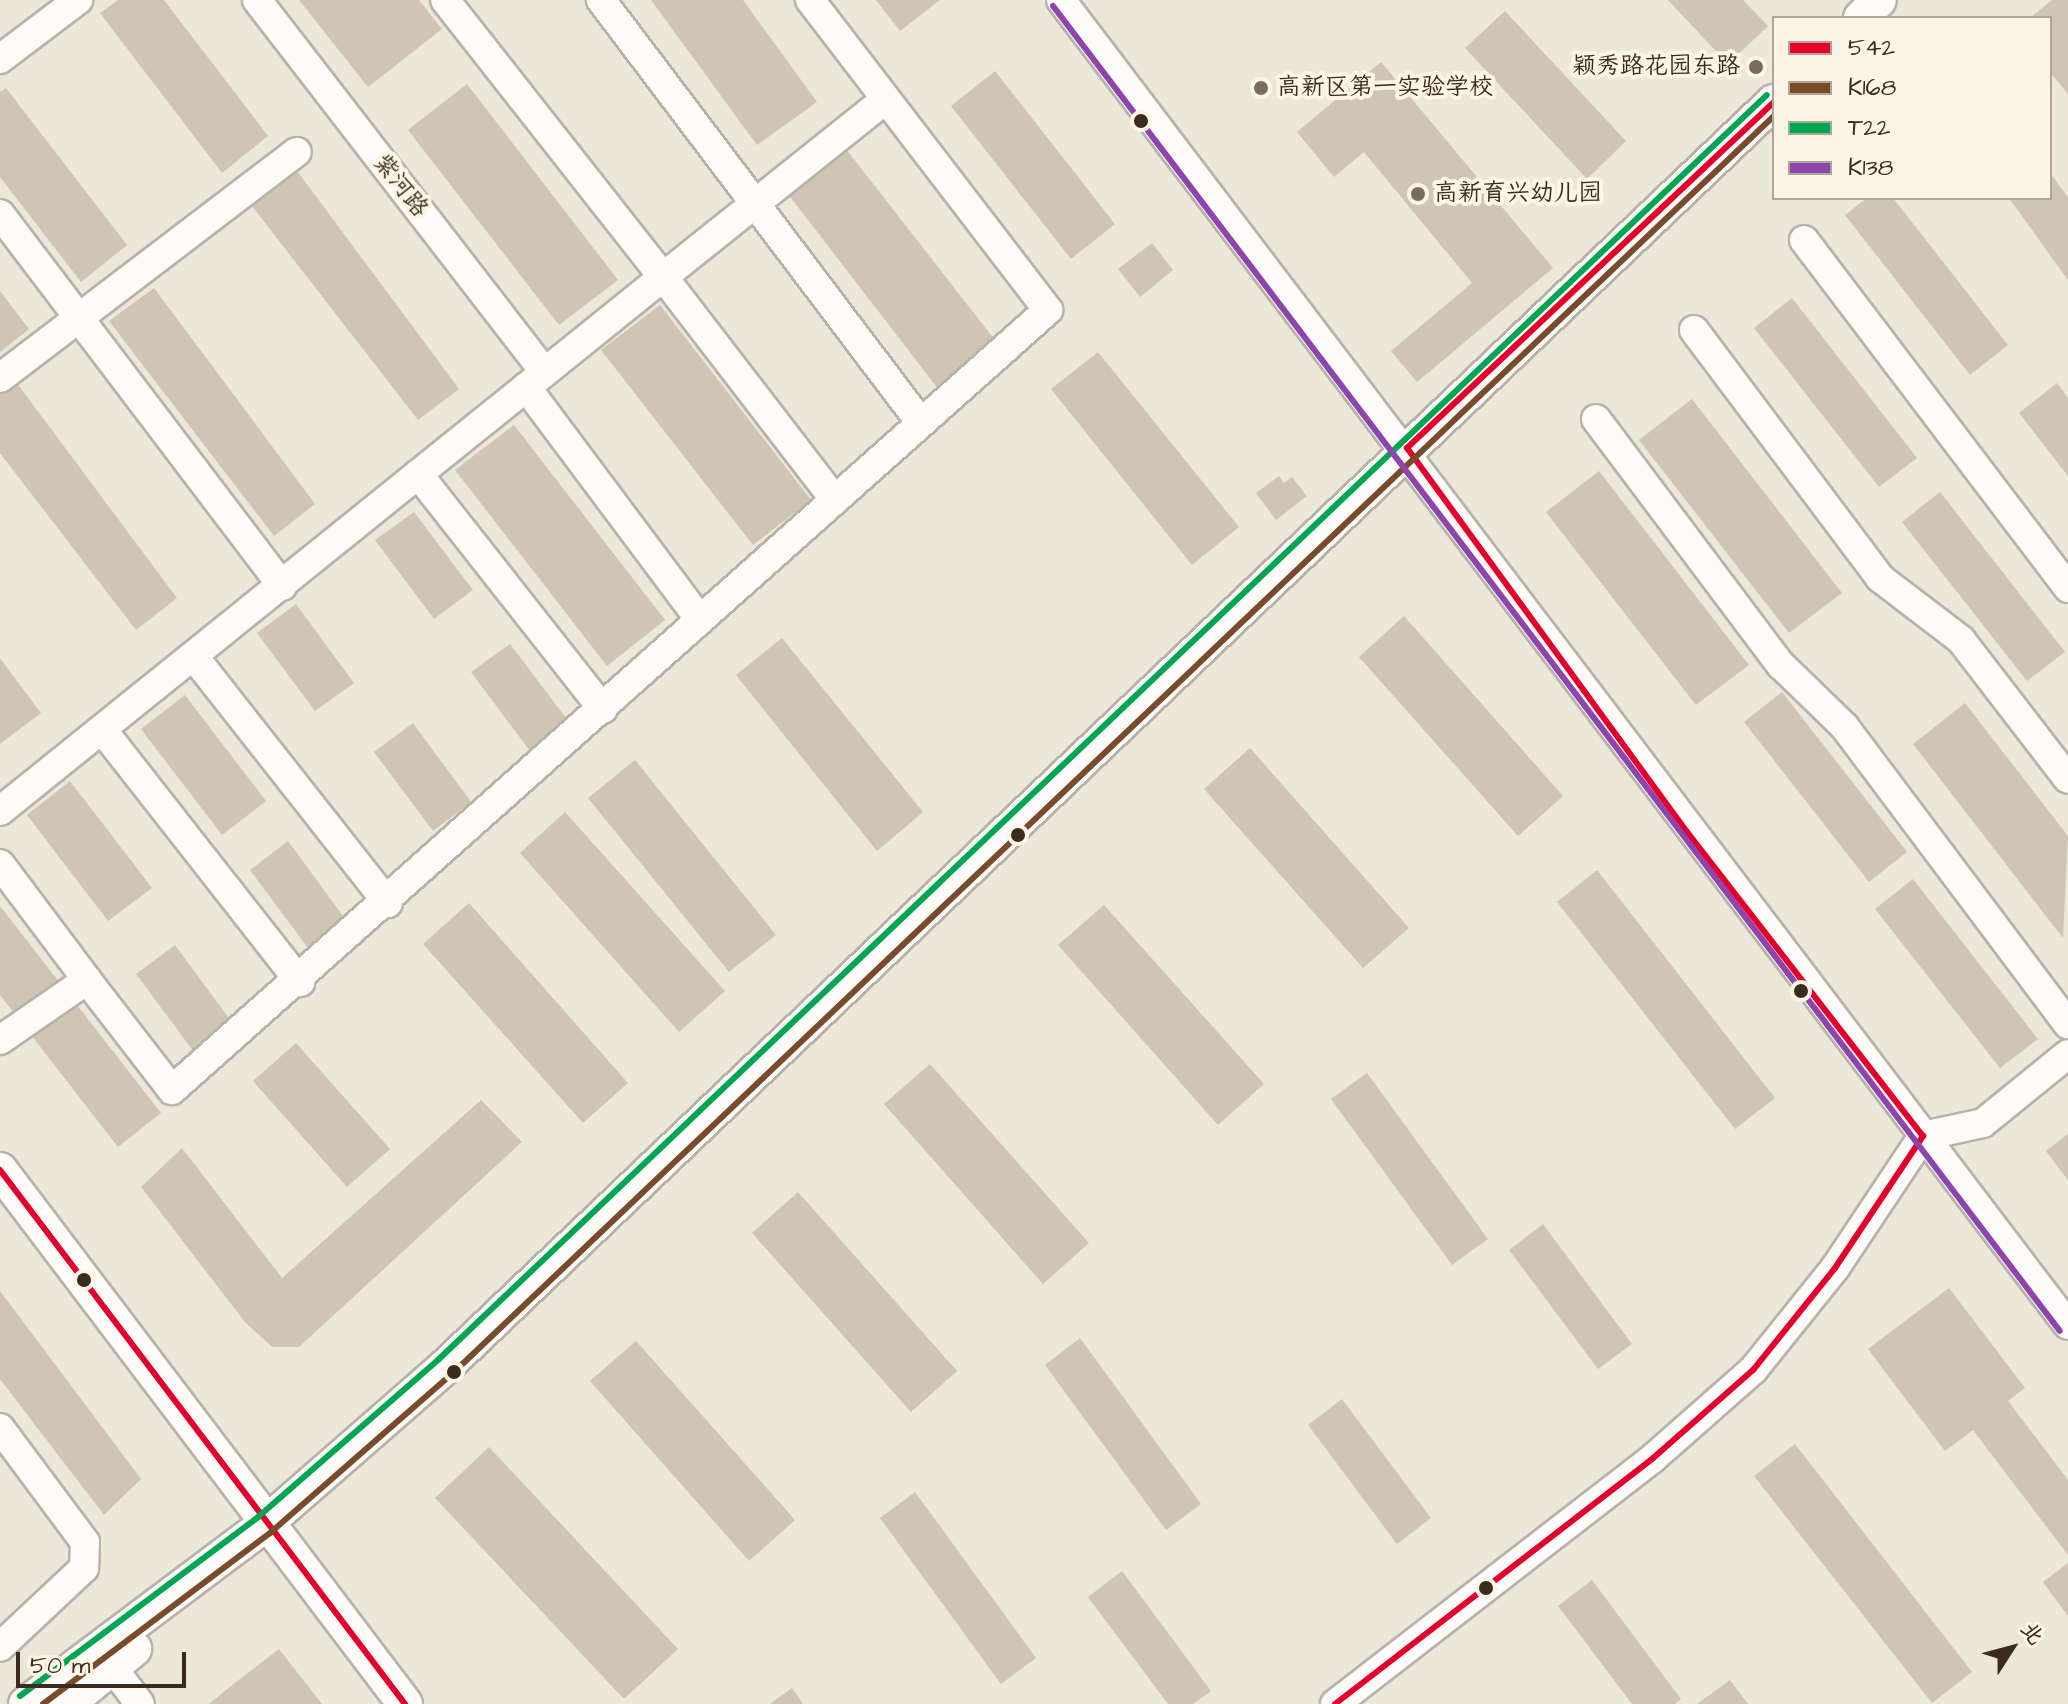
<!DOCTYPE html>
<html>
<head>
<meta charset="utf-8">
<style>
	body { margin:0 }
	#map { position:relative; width:2068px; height:1704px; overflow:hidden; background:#ebe7d9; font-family:"Architects Daughter","LXGW WenKai TC",sans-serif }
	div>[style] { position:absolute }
	.building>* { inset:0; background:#d0c4b5 }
	.roads { filter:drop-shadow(2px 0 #b7b3a9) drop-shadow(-2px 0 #b7b3a9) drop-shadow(0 2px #b7b3a9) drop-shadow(0 -2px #b7b3a9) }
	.minor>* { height:28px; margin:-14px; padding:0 14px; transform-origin:14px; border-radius:14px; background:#fcfbf9 }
	.major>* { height:34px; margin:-17px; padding:0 17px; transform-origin:17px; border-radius:17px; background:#fcfbf9 }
	.bus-1>* { height:6px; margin:-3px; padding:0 3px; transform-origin:3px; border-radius:3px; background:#e4002b }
	.bus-2>* { height:6px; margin:-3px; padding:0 3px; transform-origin:3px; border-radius:3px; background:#7a4b2a }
	.bus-3>* { height:6px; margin:-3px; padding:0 3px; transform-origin:3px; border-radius:3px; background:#00a651 }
	.bus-4>* { height:6px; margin:-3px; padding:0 3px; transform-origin:3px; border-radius:3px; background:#8e44ad }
	.dots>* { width:22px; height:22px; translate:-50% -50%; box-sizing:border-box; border:4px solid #fcf5e5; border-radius:50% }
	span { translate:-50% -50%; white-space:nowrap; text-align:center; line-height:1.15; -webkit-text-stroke:8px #fcf5e5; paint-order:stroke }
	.poi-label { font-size:24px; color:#3b2a1e }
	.right { translate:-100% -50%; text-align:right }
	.left { translate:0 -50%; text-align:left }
	.street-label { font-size:24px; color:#3b2a1e }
	.legend { position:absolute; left:1772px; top:16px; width:280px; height:184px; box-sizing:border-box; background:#fcf5e5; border:2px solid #afa495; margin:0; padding:10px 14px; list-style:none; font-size:24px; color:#3b2a1e }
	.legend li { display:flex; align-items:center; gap:16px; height:40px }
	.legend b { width:40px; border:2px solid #afa495 }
	.north { position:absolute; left:1972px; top:1608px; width:80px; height:80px; -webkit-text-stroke:6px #fcf5e5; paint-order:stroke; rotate:54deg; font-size:22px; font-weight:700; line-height:32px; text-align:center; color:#3b2a1e }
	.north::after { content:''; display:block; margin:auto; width:28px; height:36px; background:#3b2a1e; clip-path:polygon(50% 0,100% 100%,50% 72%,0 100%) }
	.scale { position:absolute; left:16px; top:1652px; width:170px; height:36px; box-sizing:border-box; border:4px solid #3b2a1e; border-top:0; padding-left:10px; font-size:24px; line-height:28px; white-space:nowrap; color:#3b2a1e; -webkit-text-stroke:6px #fcf5e5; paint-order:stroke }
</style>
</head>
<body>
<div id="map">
	<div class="building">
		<i style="clip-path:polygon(118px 0,164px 0,268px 136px,222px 173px,100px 13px)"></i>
		<i style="clip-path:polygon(299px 0,419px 0,442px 29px,368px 87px)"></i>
		<i style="clip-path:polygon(651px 0,743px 0,817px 102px,757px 145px)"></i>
		<i style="clip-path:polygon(876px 0,940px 0,900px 31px)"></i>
		<i style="clip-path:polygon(1668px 0,1743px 0,1768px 26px,1728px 64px)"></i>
		<i style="clip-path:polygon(2052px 0,2068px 0,2068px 94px,2050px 72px,2050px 18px,2030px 18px)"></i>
		<i style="clip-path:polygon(1505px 11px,1626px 141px,1587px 179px,1465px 48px)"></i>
		<i style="clip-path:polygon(1381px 62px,1553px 268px,1417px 382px,1391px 351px,1472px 283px,1364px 152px,1334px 177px,1297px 132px)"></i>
		<i style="clip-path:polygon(995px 71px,1115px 224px,1071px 259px,951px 106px)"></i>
		<i style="clip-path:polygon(467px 84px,618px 280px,559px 325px,408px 130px)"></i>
		<i style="clip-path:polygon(6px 88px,127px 245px,81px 282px,0 177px,0 92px)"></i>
		<i style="clip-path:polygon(846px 149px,998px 344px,939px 390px,788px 194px)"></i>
		<i style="clip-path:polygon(298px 172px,459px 389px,418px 420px,252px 206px)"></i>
		<i style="clip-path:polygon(2050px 173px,2068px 197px,2068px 280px,2009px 198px,2050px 198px)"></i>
		<i style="clip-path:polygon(1867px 198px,1893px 198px,2008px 345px,1970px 375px,1845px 215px)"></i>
		<i style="clip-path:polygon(1152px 243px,1173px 270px,1140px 297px,1118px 269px)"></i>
		<i style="clip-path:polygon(154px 288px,315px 504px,274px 536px,109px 321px)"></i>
		<i style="clip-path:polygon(0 291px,29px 329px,0 352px)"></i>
		<i style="clip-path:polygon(1792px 298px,1917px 458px,1879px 487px,1754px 328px)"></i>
		<i style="clip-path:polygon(660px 305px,811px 500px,753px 545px,601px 350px)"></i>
		<i style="clip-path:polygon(1098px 352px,1239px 527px,1192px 565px,1051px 389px)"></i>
		<i style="clip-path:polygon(16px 382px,177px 598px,136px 630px,0 453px,0 393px)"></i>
		<i style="clip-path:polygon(2057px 383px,2068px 398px,2068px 476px,2019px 413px)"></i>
		<i style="clip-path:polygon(1692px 399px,1842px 593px,1789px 633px,1639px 440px)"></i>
		<i style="clip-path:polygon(514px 425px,665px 620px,607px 666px,455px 470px)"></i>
		<i style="clip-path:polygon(1599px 471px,1749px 665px,1696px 705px,1546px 512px)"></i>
		<i style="clip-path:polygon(1279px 476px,1284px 483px,1292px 477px,1307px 496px,1276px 520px,1256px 493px)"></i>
		<i style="clip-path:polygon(1940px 492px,2065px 652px,2027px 681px,1902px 522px)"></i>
		<i style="clip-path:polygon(414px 512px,473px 590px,434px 619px,375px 540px)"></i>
		<i style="clip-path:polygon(296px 604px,354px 683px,315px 711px,257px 633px)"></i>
		<i style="clip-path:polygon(1404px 616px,1563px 796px,1518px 836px,1359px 657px)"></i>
		<i style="clip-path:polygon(782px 638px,923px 812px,877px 851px,736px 675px)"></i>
		<i style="clip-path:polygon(510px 644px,569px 722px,530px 751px,471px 672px)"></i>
		<i style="clip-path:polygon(0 658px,41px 713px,0 744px)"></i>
		<i style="clip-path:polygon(1782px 692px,1907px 852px,1869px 882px,1744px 722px)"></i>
		<i style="clip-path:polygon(185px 695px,266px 801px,222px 835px,141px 729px)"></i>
		<i style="clip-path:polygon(1965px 703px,2068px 836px,2063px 938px,1913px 744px)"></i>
		<i style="clip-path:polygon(413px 723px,471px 802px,433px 831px,374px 752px)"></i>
		<i style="clip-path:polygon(1250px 748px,1409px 928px,1363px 968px,1204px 789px)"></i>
		<i style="clip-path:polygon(635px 760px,776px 935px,729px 972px,588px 798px)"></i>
		<i style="clip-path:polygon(70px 781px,152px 888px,108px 921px,27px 815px)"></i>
		<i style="clip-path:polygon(565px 812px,725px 991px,679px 1032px,520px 853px)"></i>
		<i style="clip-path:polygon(288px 841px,346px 920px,308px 948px,250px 870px)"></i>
		<i style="clip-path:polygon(1597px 870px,1775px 1098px,1735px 1129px,1557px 902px)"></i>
		<i style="clip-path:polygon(1913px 879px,2038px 1039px,2000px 1068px,1875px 909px)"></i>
		<i style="clip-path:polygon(469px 903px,628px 1083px,583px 1123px,423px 944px)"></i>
		<i style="clip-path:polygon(1104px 905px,1264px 1084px,1218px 1125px,1058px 945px)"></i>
		<i style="clip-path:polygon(0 906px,161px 1113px,118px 1147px,0 995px)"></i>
		<i style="clip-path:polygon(175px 945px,233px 1024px,194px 1052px,136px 974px)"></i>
		<i style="clip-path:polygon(296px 1043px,390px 1149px,347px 1187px,253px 1081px)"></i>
		<i style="clip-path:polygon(930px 1064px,1089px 1243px,1043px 1284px,884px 1104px)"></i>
		<i style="clip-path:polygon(1367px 1073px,1488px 1239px,1452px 1265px,1331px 1099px)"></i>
		<i style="clip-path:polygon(481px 1100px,522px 1142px,299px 1347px,272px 1347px,245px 1322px,141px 1187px,182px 1148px,282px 1278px)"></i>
		<i style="clip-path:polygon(2068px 1134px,2068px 1180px,2046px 1151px)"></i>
		<i style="clip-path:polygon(798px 1192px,957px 1371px,911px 1412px,752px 1233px)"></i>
		<i style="clip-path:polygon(1543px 1224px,1632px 1344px,1598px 1369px,1509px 1250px)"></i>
		<i style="clip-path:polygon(1949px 1288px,2025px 1388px,2008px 1401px,2068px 1480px,2068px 1555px,1973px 1430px,1945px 1451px,1868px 1349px)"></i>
		<i style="clip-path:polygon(0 1291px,141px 1479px,104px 1515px,0 1379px)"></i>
		<i style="clip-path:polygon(1080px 1338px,1201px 1504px,1166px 1530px,1045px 1365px)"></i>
		<i style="clip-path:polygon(636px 1341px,795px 1520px,749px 1561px,590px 1381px)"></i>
		<i style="clip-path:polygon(1342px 1399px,1431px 1518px,1397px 1544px,1308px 1425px)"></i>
		<i style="clip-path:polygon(1795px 1444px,1972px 1672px,1932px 1703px,1754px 1476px)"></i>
		<i style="clip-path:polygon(489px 1447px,678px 1649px,624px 1699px,435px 1498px)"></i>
		<i style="clip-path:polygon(915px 1492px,1036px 1658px,1001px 1684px,880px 1518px)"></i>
		<i style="clip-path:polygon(2068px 1563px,2068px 1616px,2043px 1582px)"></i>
		<i style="clip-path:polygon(1122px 1571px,1211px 1691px,1193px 1704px,1168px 1704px,1088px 1597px)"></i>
		<i style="clip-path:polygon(1592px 1580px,1681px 1699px,1675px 1704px,1632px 1704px,1558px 1606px)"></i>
		<i style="clip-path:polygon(279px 1649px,322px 1704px,209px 1704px,236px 1682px)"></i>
		<i style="clip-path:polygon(1730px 1680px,1748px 1704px,1697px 1704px)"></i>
		<i style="clip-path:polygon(792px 1688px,803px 1704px,770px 1704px)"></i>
	</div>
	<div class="roads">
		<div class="minor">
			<i style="left:257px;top:0;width:470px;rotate:52.3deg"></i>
			<i style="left:601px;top:0;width:530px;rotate:52.89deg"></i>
			<i style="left:1061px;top:0;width:1664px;rotate:52.77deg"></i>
			<i style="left:0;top:59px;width:98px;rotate:-37.1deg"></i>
			<i style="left:0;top:214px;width:467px;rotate:52.8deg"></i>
			<i style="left:1804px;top:240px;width:437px;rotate:52.8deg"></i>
			<i style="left:1694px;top:330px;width:310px;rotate:53.1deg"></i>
			<i style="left:1880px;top:578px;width:102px;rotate:37.4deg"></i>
			<i style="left:1961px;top:640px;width:175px;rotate:52.4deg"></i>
			<i style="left:0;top:378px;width:373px;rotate:-37.3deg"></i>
			<i style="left:526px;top:387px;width:291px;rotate:53.2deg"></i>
			<i style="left:1596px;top:419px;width:308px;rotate:53.1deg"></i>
			<i style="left:1781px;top:665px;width:88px;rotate:44.1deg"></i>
			<i style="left:1844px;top:726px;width:373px;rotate:53.1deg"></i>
			<i style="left:418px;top:474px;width:299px;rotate:51.8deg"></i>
			<i style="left:835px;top:500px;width:282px;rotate:-127.6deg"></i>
			<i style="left:663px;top:277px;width:285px;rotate:-38.6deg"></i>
			<i style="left:195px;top:658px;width:312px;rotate:51.8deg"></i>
			<i style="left:104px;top:732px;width:318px;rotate:51.9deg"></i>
			<i style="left:0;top:811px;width:851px;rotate:-38.85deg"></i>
			<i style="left:663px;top:277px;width:352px;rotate:-128.2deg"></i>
			<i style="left:0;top:864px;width:145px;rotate:53.1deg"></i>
			<i style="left:87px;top:980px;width:106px;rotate:145.4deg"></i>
			<i style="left:87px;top:980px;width:139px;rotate:52.3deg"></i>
			<i style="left:172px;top:1090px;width:1173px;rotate:-41.68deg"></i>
			<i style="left:1048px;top:310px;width:391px;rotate:-127.5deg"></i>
			<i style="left:1923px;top:1136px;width:61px;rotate:-12.2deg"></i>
			<i style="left:1983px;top:1123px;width:109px;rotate:-39.1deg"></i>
			<i style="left:0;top:1428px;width:142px;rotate:53.3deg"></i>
			<i style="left:85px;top:1542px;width:26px;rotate:92deg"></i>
			<i style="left:84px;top:1568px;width:115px;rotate:136.8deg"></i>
			<i style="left:112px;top:1667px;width:46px;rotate:52.9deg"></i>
			<i style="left:1335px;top:1704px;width:401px;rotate:-37.7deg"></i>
			<i style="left:1652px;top:1459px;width:135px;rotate:-41.4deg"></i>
			<i style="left:1753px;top:1370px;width:131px;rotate:-51.2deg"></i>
			<i style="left:1835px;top:1268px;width:159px;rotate:-56.3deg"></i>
		</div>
		<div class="major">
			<i style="left:1861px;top:18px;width:25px;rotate:-45deg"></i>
			<i style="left:0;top:1170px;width:670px;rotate:52.82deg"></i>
			<i style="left:26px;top:1704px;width:298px;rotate:-36.9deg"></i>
			<i style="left:264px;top:1525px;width:242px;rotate:-41.1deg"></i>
			<i style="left:446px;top:1366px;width:1833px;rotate:-43.59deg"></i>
			<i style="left:67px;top:1704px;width:87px;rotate:-39.4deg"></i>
		</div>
	</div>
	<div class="bus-1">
		<i style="left:1407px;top:448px;width:475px;rotate:53.9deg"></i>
		<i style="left:1687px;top:832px;width:385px;rotate:52.2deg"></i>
		<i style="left:1407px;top:448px;width:504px;rotate:-43.31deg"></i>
		<i style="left:0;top:1170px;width:670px;rotate:52.82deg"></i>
		<i style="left:1335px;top:1704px;width:401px;rotate:-37.7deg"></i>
		<i style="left:1652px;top:1459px;width:135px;rotate:-41.4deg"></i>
		<i style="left:1753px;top:1370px;width:131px;rotate:-51.2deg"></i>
		<i style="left:1835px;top:1268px;width:159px;rotate:-56.3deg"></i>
	</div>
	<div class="bus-2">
		<i style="left:43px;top:1704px;width:284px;rotate:-37deg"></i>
		<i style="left:270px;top:1533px;width:243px;rotate:-41.2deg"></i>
		<i style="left:453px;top:1373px;width:1823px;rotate:-43.58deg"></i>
	</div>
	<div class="bus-3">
		<i style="left:20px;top:1696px;width:298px;rotate:-36.9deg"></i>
		<i style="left:258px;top:1517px;width:240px;rotate:-41.1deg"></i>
		<i style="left:439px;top:1359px;width:1833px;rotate:-43.59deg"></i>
	</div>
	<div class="bus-4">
		<i style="left:1053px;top:6px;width:1664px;rotate:52.77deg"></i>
	</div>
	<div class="dots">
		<i style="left:1756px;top:67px;background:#796c5f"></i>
		<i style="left:1261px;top:88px;background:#796c5f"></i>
		<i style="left:1141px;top:121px;background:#3b2a1e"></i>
		<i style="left:1418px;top:194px;background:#796c5f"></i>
		<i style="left:1018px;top:835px;background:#3b2a1e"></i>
		<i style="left:1801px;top:991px;background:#3b2a1e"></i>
		<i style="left:84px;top:1280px;background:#3b2a1e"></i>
		<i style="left:454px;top:1372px;background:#3b2a1e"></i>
		<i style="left:1486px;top:1588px;background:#3b2a1e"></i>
	</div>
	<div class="poi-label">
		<span class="right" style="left:1740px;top:67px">颖秀路花园东路</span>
		<span class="left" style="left:1277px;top:88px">高新区第一实验学校</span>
		<span class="left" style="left:1434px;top:194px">高新育兴幼儿园</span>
	</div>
	<div class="street-label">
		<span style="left:400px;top:186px;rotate:52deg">紫河路</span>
	</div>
	<ul class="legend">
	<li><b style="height:10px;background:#e4002b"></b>542</li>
	<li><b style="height:10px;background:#7a4b2a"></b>K168</li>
	<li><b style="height:10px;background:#00a651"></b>T22</li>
	<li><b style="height:10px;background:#8e44ad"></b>K138</li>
	</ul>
	<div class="north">北</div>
	<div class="scale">50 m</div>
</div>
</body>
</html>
